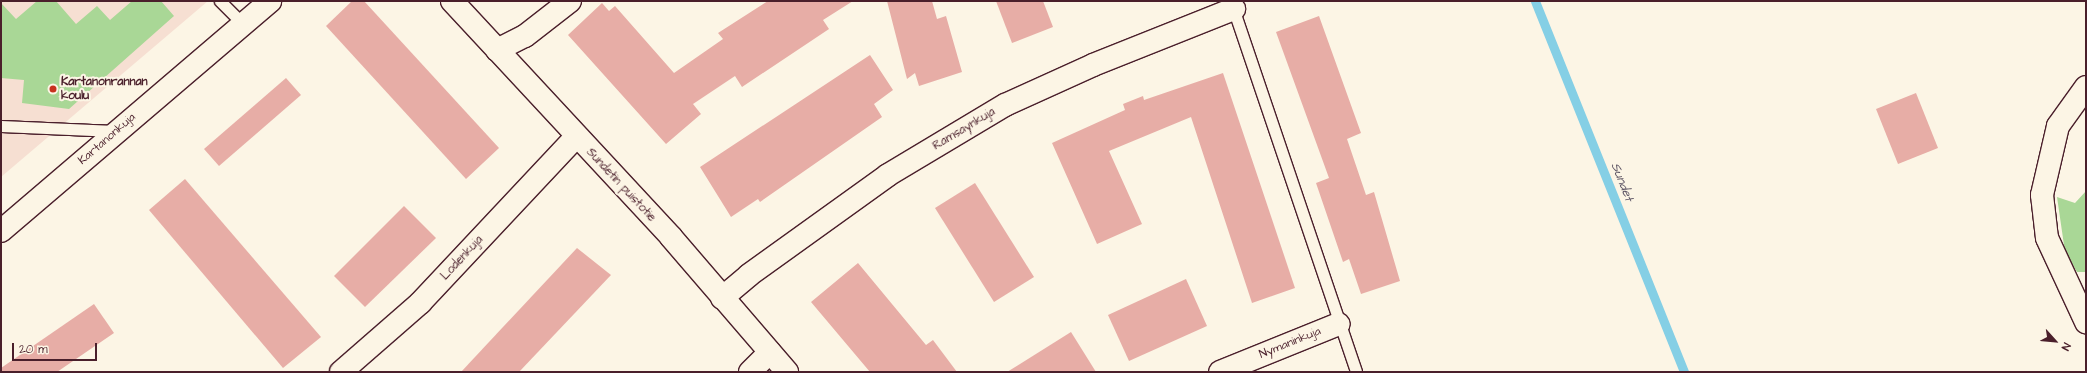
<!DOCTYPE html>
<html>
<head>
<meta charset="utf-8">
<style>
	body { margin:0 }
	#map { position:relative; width:2087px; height:373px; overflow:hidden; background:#fcf5e5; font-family:"Architects Daughter",sans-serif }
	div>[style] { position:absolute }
	.built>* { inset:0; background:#f6dfd2 }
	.green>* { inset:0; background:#a9d796 }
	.stream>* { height:9px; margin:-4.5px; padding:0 4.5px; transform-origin:4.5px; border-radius:4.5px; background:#85cfe5 }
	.building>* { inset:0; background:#e7ada6 }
	.roads { filter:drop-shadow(1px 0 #4a1f2b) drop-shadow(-1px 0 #4a1f2b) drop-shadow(0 1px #4a1f2b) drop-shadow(0 -1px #4a1f2b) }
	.lane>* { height:11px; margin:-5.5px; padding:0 5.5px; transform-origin:5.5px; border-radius:5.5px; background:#fcf5e5 }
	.street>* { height:22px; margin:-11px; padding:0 11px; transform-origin:11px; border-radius:11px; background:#fcf5e5 }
	.secondary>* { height:22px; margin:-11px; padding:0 11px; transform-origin:11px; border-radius:11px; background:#fcf5e5 }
	.dots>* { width:11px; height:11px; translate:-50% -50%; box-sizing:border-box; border:2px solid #fcf5e5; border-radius:50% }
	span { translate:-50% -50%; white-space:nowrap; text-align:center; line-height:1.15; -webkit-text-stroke:4px #fcf5e5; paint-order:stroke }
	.poi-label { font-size:12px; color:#4a1f2b; font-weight:700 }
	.left { translate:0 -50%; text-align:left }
	.street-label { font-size:12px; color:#4a1f2b }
	.water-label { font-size:13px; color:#5c5463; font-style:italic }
	.frame { position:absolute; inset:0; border:2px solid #4a1f2b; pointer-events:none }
	.north { position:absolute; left:2035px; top:321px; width:40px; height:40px; -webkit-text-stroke:3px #fcf5e5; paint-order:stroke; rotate:117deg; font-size:11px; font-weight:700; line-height:16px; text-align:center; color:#4a1f2b }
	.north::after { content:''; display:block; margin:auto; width:14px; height:18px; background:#4a1f2b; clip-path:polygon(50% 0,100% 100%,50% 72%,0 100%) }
	.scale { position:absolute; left:12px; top:343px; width:85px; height:18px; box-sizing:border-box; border:2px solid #4a1f2b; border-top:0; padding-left:5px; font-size:12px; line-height:14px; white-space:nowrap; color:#4a1f2b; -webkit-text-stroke:3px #fcf5e5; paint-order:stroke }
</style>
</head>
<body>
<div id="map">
	<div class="built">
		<i style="clip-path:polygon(1px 1px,208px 1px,1px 177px)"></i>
	</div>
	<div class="green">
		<i style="clip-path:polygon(37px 1px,56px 1px,76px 24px,97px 6px,110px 20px,132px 1px,161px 1px,174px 16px,69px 109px,22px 103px,24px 80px,1px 78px,1px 3px,16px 19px)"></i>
		<i style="clip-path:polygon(2086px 191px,2086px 272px,2077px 272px,2065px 252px,2057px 197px,2075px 203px)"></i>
	</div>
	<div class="stream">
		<i style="left:1535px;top:1px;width:400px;rotate:68.1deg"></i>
	</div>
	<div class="building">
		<i style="clip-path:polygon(352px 1px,364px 1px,499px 148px,466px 179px,326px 26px)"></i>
		<i style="clip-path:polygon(768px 1px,853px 1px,823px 20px,829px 29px,742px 87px,735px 76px,693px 104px,701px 114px,666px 144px,568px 35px,602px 3px,609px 11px,615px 6px,674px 73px,723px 39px,718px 33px)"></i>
		<i style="clip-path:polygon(887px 1px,932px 1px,937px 19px,946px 16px,962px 72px,919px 86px,915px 73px,907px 79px)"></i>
		<i style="clip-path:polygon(996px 1px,1043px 1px,1053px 27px,1012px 43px)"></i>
		<i style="clip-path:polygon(1319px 16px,1361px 133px,1347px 139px,1366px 195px,1374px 192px,1400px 281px,1361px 294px,1349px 259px,1343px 262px,1316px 183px,1329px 178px,1276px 32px)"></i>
		<i style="clip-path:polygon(870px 55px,893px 90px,874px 104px,882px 117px,760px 202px,758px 199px,731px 217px,700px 167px)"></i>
		<i style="clip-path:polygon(1223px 73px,1295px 288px,1252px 303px,1191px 117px,1109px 151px,1142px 224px,1097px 244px,1052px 143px,1125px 110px,1123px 104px,1143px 96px,1144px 100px)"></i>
		<i style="clip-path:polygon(286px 78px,301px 95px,219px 166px,204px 149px)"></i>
		<i style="clip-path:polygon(1916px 93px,1938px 148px,1898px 164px,1876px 109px)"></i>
		<i style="clip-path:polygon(185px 179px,321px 337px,283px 368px,149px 210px)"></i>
		<i style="clip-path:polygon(975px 183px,1034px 277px,994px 302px,935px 208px)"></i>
		<i style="clip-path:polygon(404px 206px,436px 238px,365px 307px,334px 276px)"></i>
		<i style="clip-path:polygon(577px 248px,611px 275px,519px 372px,461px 372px)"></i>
		<i style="clip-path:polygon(858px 263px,926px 345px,933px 340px,957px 372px,870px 372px,811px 302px)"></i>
		<i style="clip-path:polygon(1186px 279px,1207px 326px,1129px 361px,1108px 315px)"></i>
		<i style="clip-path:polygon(94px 304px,114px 333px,57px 372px,1px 372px,1px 368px)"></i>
		<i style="clip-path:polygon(1071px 332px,1096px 372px,1007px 372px)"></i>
	</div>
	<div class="roads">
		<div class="lane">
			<i style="left:220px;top:1px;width:33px;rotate:45deg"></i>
			<i style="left:1232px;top:5px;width:387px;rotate:71.3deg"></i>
			<i style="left:1px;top:126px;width:114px;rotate:2.5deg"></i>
		</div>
		<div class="street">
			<i style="left:497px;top:50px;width:31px;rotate:-27deg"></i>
			<i style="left:525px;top:36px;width:57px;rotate:-37.9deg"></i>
			<i style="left:2086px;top:87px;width:48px;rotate:125.7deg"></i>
			<i style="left:2058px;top:126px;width:71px;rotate:103.1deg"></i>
			<i style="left:2042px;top:195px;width:43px;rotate:83.4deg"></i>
			<i style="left:2047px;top:238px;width:93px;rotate:65.1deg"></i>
			<i style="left:1px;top:231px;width:354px;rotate:-40.5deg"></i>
			<i style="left:722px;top:298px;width:35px;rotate:-40deg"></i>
			<i style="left:749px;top:275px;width:171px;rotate:-35.7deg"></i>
			<i style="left:888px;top:175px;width:136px;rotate:-30.9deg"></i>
			<i style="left:1005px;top:105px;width:97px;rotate:-24.4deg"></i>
			<i style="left:1093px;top:65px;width:152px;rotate:-21.7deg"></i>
			<i style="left:341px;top:372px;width:105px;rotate:-41.1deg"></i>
			<i style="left:420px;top:303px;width:228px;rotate:-46.8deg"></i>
			<i style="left:750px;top:372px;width:28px;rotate:-45deg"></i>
			<i style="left:1220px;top:372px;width:128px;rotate:-22deg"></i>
		</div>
		<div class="secondary">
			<i style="left:452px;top:1px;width:322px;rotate:47.1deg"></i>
			<i style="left:671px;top:237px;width:178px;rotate:49.3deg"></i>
		</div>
	</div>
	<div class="dots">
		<i style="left:53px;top:89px;background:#c8321e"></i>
	</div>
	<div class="poi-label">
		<span class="left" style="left:61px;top:89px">Kartanonrannan<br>koulu</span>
	</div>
	<div class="street-label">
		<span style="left:964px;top:129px;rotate:-31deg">Ramsaynkuja</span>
		<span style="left:107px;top:139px;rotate:-41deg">Kartanonkuja</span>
		<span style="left:621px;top:185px;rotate:47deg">Sundetin puistotie</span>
		<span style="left:462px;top:258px;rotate:-47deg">Lodenkuja</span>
		<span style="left:1290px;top:343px;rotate:-22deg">Nymaninkuja</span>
	</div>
	<div class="water-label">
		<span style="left:1622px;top:182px;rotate:68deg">Sundet</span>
	</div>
	<div class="frame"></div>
	<div class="north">N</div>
	<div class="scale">20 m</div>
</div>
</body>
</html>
